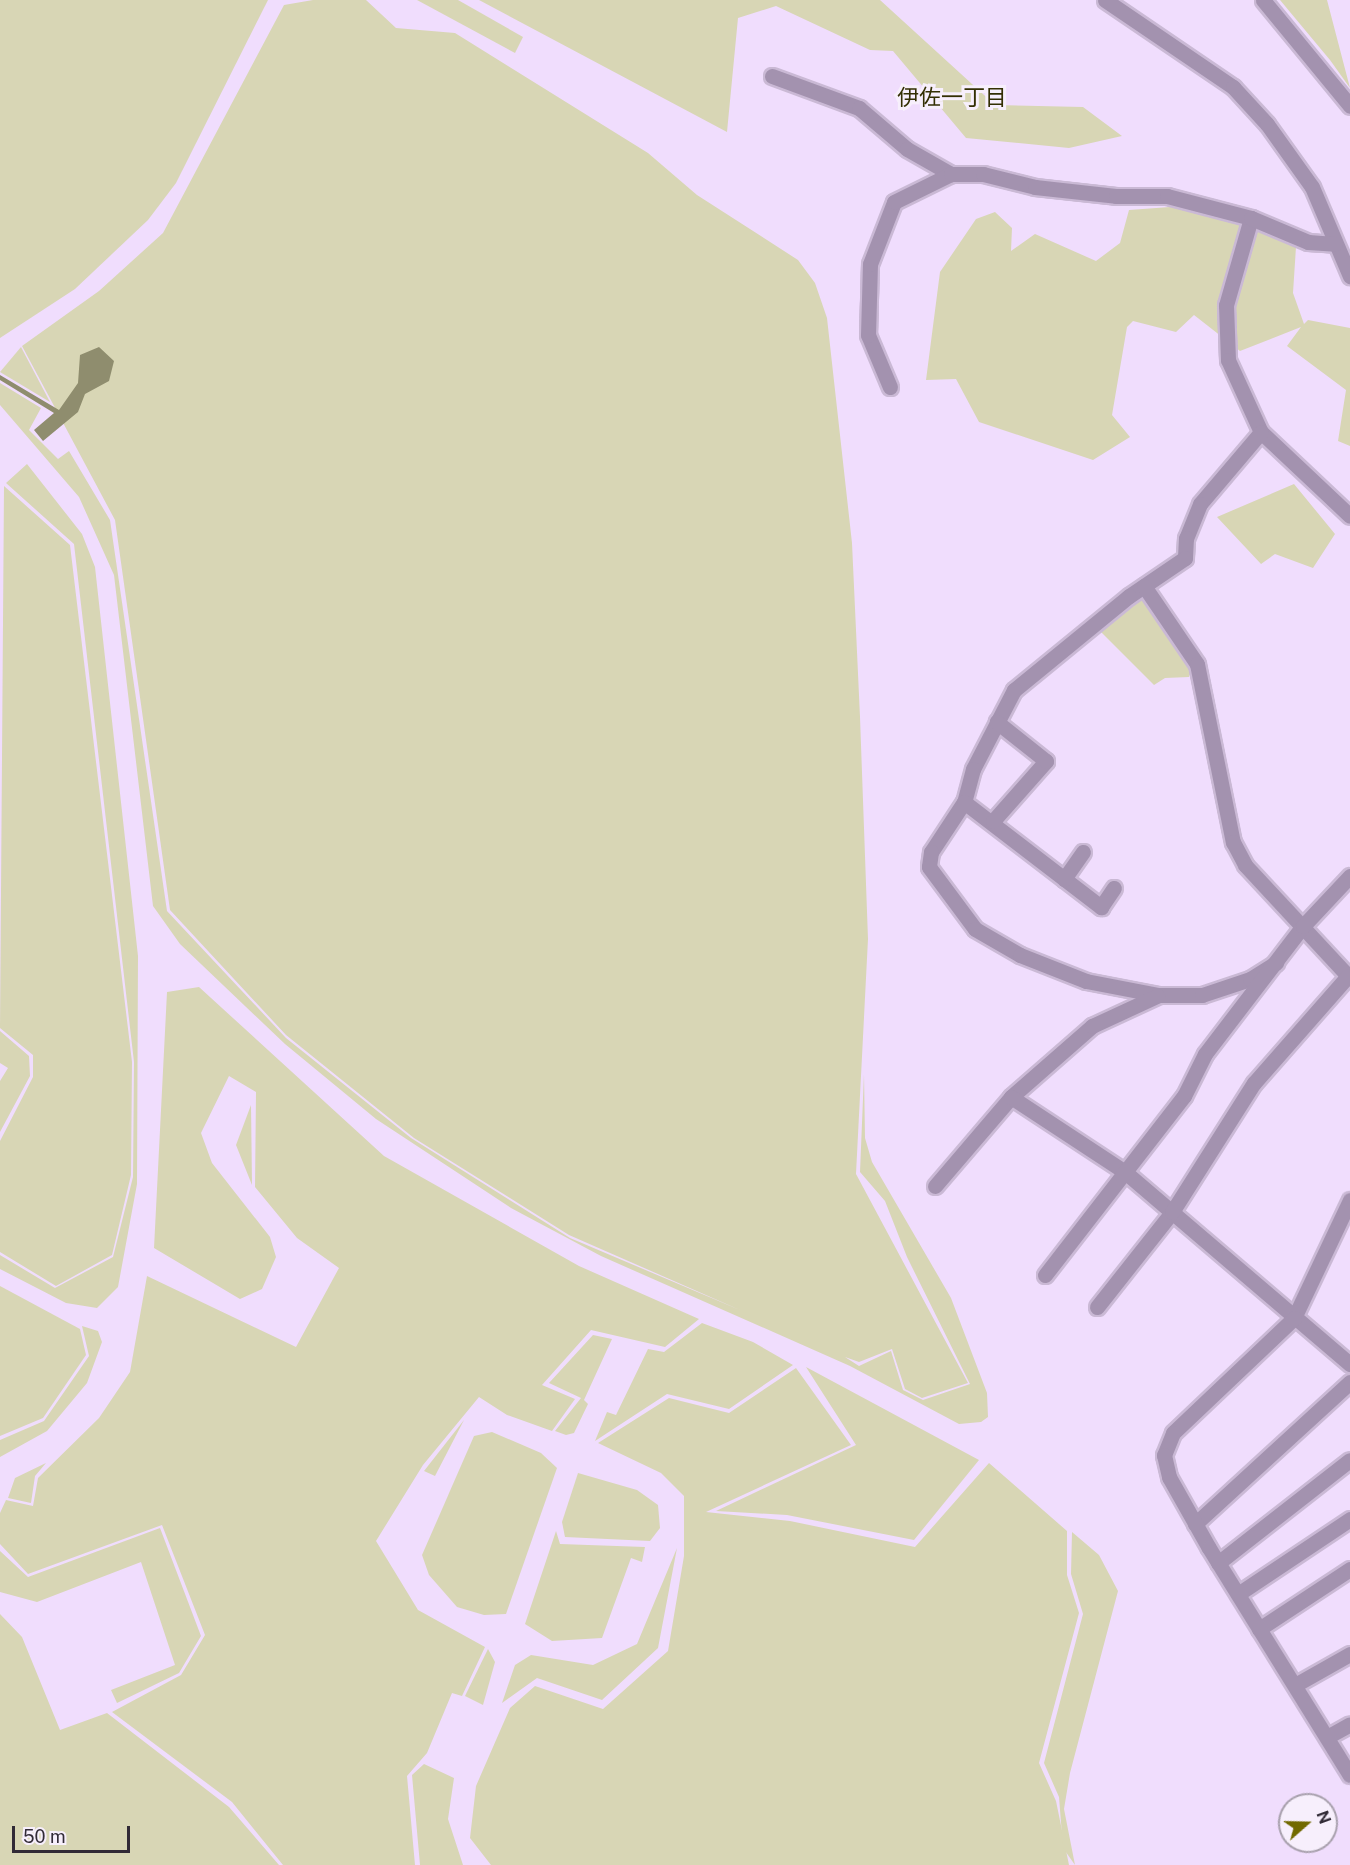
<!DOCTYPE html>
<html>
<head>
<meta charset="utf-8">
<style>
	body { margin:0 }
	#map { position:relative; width:1350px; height:1865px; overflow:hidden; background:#f0ddfd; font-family:"Public Sans","Noto Sans JP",sans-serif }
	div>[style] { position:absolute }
	.green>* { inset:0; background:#d8d6b5 }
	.water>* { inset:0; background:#8f8d6e }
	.roads { filter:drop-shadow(2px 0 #cab9d5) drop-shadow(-2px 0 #cab9d5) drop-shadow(0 2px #cab9d5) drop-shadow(0 -2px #cab9d5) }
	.minor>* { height:15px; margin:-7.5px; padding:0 7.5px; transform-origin:7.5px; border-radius:7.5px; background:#a392af }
	.tertiary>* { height:15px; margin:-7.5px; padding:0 7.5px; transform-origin:7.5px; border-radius:7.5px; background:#a392af }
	span { translate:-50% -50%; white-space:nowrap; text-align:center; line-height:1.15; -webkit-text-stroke:6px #f7effc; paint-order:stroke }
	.neighbourhood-label { font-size:22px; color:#332f03 }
	.north { position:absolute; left:1278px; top:1793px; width:60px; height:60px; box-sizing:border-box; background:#f7effc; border:2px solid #a8a0ad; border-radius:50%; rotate:70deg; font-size:16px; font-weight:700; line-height:24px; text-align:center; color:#312a36 }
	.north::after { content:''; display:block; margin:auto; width:21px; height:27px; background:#716900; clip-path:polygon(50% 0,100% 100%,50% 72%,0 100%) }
	.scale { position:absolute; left:12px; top:1826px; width:118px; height:27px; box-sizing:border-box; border:3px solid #312a36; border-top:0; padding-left:8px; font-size:18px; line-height:21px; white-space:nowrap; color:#312a36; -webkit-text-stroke:4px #f7effc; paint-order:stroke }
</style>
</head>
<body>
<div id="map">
	<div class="green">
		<i style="clip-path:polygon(0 0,268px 0,176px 183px,148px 220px,75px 289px,0 338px)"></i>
		<i style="clip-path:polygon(313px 0,366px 0,396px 28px,455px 33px,648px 153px,697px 195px,798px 260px,815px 283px,827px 318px,852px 543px,860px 717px,868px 939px,856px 1174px,968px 1383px,922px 1398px,905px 1389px,892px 1349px,859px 1362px,845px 1357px,859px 1366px,891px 1351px,903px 1390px,923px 1400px,970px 1384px,907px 1257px,885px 1201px,860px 1172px,864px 1074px,865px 1138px,872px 1162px,951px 1298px,987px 1393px,988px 1417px,981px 1422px,959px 1424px,850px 1366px,601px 1256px,511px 1208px,376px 1119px,285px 1044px,180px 944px,153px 906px,114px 575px,79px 497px,0 405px,0 383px,41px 408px,29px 430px,58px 459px,69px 451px,110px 520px,167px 911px,286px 1038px,411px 1138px,570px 1238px,740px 1310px,569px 1235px,414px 1138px,286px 1035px,170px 910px,115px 520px,22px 346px,99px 291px,163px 233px,284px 5px)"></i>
		<i style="clip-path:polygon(417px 0,458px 0,523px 37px,515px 53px)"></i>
		<i style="clip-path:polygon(479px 0,880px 0,995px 105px,1083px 107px,1122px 136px,1069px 148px,966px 138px,893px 51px,870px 50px,776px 6px,738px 18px,727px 132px)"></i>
		<i style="clip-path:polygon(1280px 0,1327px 0,1350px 88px,1330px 60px)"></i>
		<i style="clip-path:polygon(1170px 207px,1232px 220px,1296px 247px,1293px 293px,1304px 324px,1308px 320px,1350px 328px,1350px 446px,1338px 441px,1346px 390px,1287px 346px,1301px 327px,1240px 351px,1194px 315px,1176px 332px,1133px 321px,1127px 327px,1112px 415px,1130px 437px,1093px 460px,979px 422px,956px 379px,926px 380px,940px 272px,976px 219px,995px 212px,1012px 228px,1011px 251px,1035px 234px,1096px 261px,1120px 243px,1129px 210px)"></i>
		<i style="clip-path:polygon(21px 347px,50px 402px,0 372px)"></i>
		<i style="clip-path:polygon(27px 464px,82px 534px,95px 567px,138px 956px,137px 1184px,118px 1287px,97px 1308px,66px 1303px,0 1269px,0 1255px,55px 1288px,113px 1257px,133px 1177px,134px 1062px,74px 544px,6px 483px)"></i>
		<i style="clip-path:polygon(1294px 484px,1335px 534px,1313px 568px,1275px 554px,1261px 564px,1217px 517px)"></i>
		<i style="clip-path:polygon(4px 486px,70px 545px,132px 1062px,131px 1175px,112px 1255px,56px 1286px,0 1252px,0 1141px,33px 1077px,33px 1055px,0 1028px)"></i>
		<i style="clip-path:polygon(1143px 592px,1193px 665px,1189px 677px,1165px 678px,1154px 685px,1100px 631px)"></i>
		<i style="clip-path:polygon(199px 987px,384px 1156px,579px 1266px,699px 1319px,665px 1347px,591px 1330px,542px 1385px,575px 1399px,552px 1431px,507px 1415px,479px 1397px,423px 1465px,376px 1541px,418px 1610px,485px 1647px,462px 1696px,452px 1693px,427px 1753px,407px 1776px,415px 1865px,283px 1865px,232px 1802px,112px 1712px,181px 1675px,205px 1635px,162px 1525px,28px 1574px,0 1544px,0 1513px,6px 1500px,33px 1506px,38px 1478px,99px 1418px,130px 1372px,147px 1276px,296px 1347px,339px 1268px,297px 1238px,255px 1187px,256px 1092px,229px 1076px,201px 1133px,212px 1163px,270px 1237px,276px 1257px,262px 1289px,240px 1299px,154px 1248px,167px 992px)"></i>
		<i style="clip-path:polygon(0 1031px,29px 1056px,30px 1076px,0 1132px,0 1081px,8px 1068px,0 1063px)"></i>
		<i style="clip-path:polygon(251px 1105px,252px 1185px,236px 1145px)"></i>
		<i style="clip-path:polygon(0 1286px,80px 1329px,86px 1355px,43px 1418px,0 1436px)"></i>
		<i style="clip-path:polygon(702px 1323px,753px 1342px,793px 1365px,729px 1409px,667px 1394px,595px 1441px,607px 1412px,616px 1415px,648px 1349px,664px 1352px)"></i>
		<i style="clip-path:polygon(82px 1326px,98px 1331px,102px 1342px,87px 1383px,47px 1431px,0 1457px,0 1440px,44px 1421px,89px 1356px)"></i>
		<i style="clip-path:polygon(593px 1335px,612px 1339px,584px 1400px,588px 1404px,574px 1433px,566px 1435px,555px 1431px,581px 1398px,549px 1383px)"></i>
		<i style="clip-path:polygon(806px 1367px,979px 1460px,914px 1540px,787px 1515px,716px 1511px,856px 1445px)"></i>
		<i style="clip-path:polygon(796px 1368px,851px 1445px,706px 1512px,790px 1521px,915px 1547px,989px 1463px,1067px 1531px,1067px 1575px,1079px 1613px,1039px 1763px,1056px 1801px,1069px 1865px,491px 1865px,470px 1838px,476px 1786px,510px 1708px,535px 1686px,603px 1709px,668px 1651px,684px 1556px,684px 1496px,661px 1473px,598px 1443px,669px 1398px,729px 1413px)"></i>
		<i style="clip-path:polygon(464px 1420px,435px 1476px,424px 1471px)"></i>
		<i style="clip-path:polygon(492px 1432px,541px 1453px,557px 1468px,506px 1614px,484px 1615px,457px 1607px,429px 1575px,422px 1555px,474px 1436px)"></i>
		<i style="clip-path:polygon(46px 1463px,35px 1476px,31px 1503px,8px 1498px,15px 1478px)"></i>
		<i style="clip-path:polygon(578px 1473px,637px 1490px,658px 1505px,660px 1528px,650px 1541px,565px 1537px,562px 1522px)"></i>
		<i style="clip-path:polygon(160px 1528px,201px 1636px,179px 1673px,117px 1703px,111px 1690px,175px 1665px,141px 1562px,37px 1602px,0 1592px,0 1551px,28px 1577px)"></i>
		<i style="clip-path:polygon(556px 1531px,560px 1544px,645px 1547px,642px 1562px,631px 1558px,602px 1638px,552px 1641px,525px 1624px)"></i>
		<i style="clip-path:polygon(1072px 1532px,1099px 1555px,1118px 1591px,1070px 1773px,1064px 1809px,1075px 1865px,1063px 1848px,1059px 1797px,1044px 1763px,1083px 1614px,1071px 1574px)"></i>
		<i style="clip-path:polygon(677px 1548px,658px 1648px,602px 1700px,537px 1678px,502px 1703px,515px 1665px,531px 1655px,593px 1665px,637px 1644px)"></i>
		<i style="clip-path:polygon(0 1614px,22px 1637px,60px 1730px,107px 1713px,229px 1807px,279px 1865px,0 1865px)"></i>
		<i style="clip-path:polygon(488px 1649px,495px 1662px,483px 1705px,465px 1696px)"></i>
		<i style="clip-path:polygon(424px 1764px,454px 1778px,448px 1819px,463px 1865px,420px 1865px,412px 1775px)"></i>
	</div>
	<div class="water">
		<i style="clip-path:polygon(99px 347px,114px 361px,109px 381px,85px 394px,78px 412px,43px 441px,34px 430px,54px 413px,0 380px,0 375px,59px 410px,78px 383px,80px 355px)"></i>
	</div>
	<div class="roads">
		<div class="minor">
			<i style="left:1105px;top:0;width:155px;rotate:34.2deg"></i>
			<i style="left:1233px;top:87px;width:50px;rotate:47.4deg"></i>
			<i style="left:1267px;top:124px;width:77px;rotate:54.5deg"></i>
			<i style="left:1312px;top:187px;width:97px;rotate:66.9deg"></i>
			<i style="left:772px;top:76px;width:93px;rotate:20.2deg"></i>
			<i style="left:859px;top:108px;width:63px;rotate:40.5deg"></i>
			<i style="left:907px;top:149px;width:51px;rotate:29.6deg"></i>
			<i style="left:1251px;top:218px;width:91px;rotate:106deg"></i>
			<i style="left:1226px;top:305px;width:55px;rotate:87.9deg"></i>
			<i style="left:1228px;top:360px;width:79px;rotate:65.4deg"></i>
			<i style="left:1261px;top:432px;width:122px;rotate:43.3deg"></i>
			<i style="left:890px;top:387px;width:56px;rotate:-112.9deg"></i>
			<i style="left:868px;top:335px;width:71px;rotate:-88.4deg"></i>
			<i style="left:870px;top:264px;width:66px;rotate:-68.8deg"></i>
			<i style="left:894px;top:202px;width:64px;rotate:-26.2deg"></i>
			<i style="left:951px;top:174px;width:32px"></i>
			<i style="left:983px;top:174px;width:54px;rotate:14deg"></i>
			<i style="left:1035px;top:187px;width:81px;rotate:6.3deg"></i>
			<i style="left:1116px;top:196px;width:51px"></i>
			<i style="left:1167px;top:196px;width:87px;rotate:14.7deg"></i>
			<i style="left:1251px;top:218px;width:62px;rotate:22.8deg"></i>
			<i style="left:1308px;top:242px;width:27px;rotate:4deg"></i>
			<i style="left:1261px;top:432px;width:94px;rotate:130.3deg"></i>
			<i style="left:1200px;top:504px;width:37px;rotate:112deg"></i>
			<i style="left:1186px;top:538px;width:20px;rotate:93deg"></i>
			<i style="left:1185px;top:558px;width:68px;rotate:145.8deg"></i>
			<i style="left:1129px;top:596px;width:149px;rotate:140.7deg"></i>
			<i style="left:1014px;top:690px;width:89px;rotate:117.4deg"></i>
			<i style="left:973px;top:769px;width:34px;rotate:105deg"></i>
			<i style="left:964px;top:802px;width:60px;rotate:123.4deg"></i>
			<i style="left:931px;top:852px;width:15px;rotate:98deg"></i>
			<i style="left:929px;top:867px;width:77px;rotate:53.4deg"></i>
			<i style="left:975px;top:929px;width:52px;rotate:30deg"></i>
			<i style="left:1020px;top:955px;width:71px;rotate:21.5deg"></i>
			<i style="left:1086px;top:981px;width:74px;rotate:10.9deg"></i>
			<i style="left:1159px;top:995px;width:43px"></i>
			<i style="left:1202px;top:995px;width:51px;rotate:-18.4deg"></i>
			<i style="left:1250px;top:979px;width:31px;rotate:-32deg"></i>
			<i style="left:1144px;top:586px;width:94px;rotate:55.8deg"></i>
			<i style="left:1197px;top:664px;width:182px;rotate:78.6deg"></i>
			<i style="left:1233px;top:842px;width:26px;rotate:62deg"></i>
			<i style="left:1245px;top:865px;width:154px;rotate:47.1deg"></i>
			<i style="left:964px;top:802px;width:173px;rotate:37.5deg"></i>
			<i style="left:1101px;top:907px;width:23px;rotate:-56deg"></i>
			<i style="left:993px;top:821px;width:80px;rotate:-48.5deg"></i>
			<i style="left:1046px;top:761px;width:63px;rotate:-141.5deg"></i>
			<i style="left:1064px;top:879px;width:33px;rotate:-55deg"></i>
			<i style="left:1011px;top:1097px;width:108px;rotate:-41.2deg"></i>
			<i style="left:1092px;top:1026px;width:72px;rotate:-24.8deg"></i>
			<i style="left:935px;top:1186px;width:117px;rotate:-49.5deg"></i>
			<i style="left:1011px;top:1097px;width:136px;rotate:33.3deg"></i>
			<i style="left:1125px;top:1172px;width:296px;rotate:40.5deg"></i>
			<i style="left:1045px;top:1275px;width:227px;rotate:-52.2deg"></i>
			<i style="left:1184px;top:1096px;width:47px;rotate:-63.4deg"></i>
			<i style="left:1205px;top:1054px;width:161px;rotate:-52.6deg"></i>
			<i style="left:1303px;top:926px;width:69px;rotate:-46.8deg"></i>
			<i style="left:1097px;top:1307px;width:121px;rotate:-51.7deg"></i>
			<i style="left:1172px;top:1212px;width:153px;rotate:-57.6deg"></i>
			<i style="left:1254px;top:1083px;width:142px;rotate:-48.7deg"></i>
			<i style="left:1195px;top:1524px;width:210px;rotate:-42.5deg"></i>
			<i style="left:1218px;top:1563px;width:167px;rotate:-38deg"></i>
			<i style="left:1238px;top:1594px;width:135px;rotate:-33.8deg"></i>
			<i style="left:1259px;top:1629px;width:109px;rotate:-33.4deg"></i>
			<i style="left:1295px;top:1685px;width:63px;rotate:-29.4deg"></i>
			<i style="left:1327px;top:1737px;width:26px;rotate:-29deg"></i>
		</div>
		<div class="tertiary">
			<i style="left:1263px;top:0;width:137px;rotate:50.6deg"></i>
			<i style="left:1350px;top:1200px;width:131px;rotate:115.4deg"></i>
			<i style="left:1294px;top:1318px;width:167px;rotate:136.5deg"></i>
			<i style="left:1173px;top:1433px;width:24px;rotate:112deg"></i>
			<i style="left:1164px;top:1455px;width:23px;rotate:77deg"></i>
			<i style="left:1169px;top:1477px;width:81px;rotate:60.6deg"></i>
			<i style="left:1209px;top:1548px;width:267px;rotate:58.2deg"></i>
		</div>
	</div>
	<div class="neighbourhood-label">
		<span style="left:952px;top:98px">伊佐一丁目</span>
	</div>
	<div class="north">N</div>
	<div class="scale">50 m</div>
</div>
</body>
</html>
